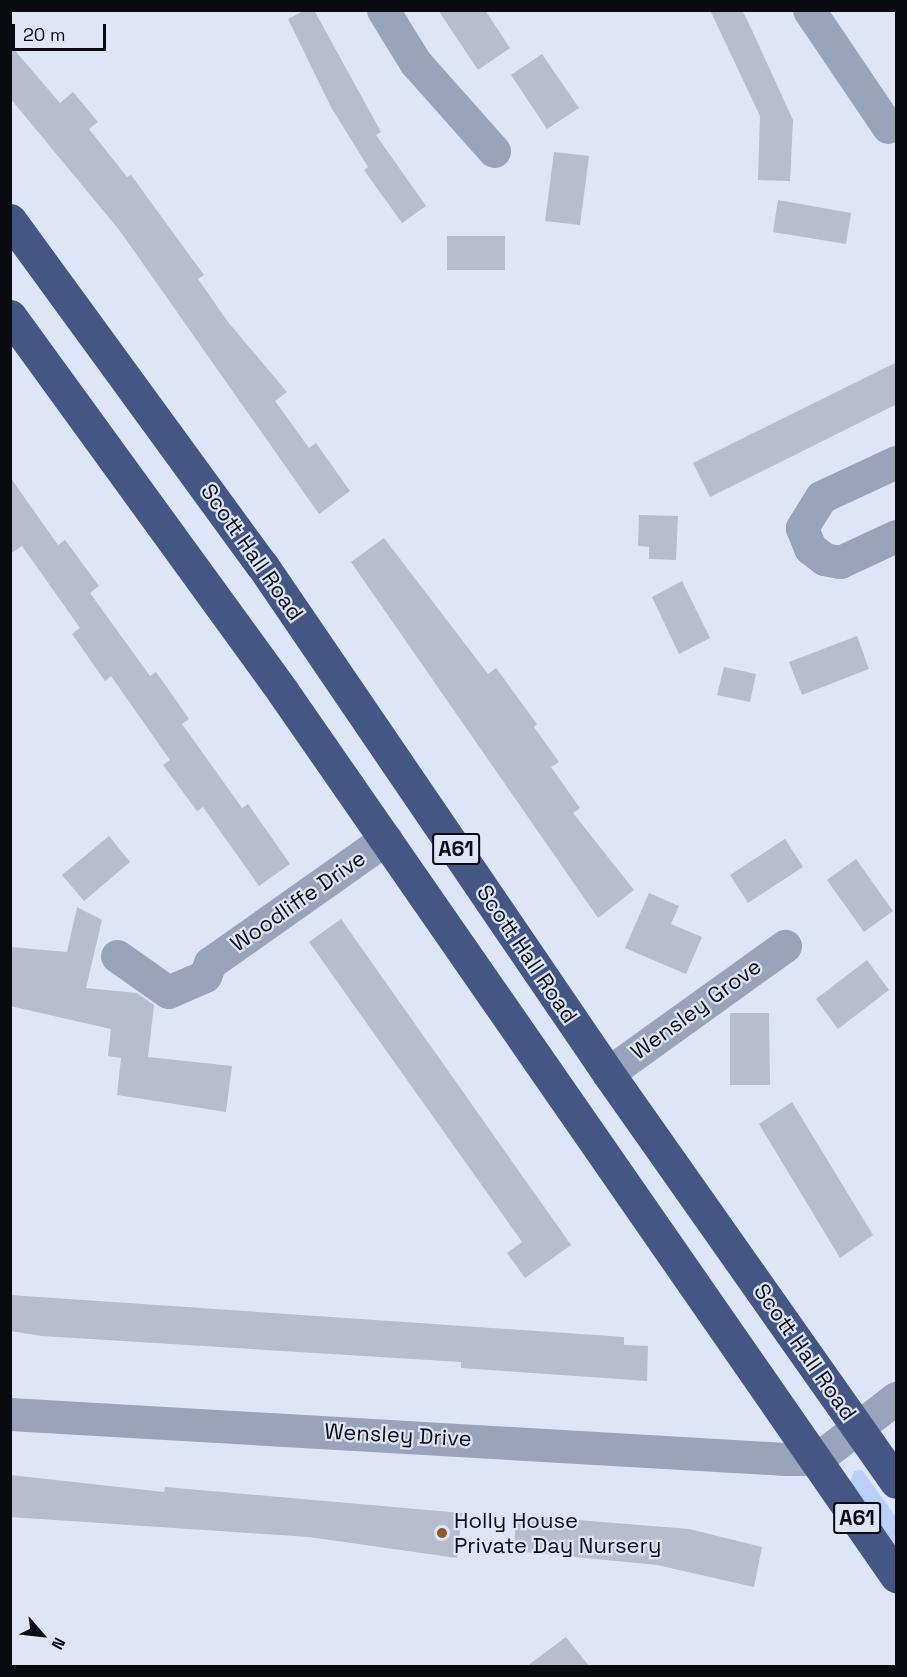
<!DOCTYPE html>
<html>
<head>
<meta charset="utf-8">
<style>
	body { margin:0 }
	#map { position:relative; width:907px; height:1677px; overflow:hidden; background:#dde5f7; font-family:"Space Grotesk",sans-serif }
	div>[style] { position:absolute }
	.green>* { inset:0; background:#bccff8 }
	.building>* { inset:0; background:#b5bdcf }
	.minor>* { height:33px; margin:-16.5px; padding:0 16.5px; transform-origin:16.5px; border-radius:16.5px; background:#99a3ba }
	.highway>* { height:33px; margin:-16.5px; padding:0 16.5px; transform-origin:16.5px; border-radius:16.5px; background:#445784 }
	.dots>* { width:16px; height:16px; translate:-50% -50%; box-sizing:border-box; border:3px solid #dde5f7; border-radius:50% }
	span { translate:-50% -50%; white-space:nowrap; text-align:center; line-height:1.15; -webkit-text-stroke:4.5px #dde5f7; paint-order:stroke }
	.shield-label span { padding:2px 4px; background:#dde5f7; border:2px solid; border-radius:4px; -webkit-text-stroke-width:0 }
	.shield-label { font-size:21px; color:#090b11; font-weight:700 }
	.street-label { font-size:22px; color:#090b11 }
	.poi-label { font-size:22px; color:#090b11 }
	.left { translate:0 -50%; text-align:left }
	.frame { position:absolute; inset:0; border:12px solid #090b11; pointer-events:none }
	.north { position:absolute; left:12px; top:1605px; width:60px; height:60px; -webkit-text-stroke:4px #dde5f7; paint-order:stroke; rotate:118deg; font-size:16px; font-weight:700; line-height:24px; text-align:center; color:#090b11 }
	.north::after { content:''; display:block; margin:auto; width:21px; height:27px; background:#090b11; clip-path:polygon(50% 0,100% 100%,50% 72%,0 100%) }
	.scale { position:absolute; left:12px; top:24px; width:94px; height:27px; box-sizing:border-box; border:3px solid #090b11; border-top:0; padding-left:8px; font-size:18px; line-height:21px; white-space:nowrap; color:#090b11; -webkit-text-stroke:4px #dde5f7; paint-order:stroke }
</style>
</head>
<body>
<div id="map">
	<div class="green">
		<i style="clip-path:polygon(862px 1470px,896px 1517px,896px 1550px,850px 1483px,854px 1471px)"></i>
	</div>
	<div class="building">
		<i style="clip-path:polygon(305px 10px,314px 10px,381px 132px,376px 135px,426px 206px,402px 223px,364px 170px,368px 167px,331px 107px,288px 19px)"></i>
		<i style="clip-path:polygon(438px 10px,485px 10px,510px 48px,478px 70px)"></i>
		<i style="clip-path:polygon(710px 10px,742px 10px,750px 26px,793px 120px,790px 181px,758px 180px,760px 116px)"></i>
		<i style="clip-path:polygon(10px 45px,60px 103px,73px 92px,98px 122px,89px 129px,127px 177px,131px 175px,204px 275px,198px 279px,228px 322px,287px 392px,275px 401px,309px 448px,316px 443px,350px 491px,319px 514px,120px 231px,10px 98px)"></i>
		<i style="clip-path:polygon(542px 54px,579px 108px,547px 129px,511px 75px)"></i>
		<i style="clip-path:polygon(554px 152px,589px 156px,580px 225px,545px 221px)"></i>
		<i style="clip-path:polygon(778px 200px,851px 213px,846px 244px,773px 232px)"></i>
		<i style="clip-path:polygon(447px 236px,505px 236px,505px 270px,447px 270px)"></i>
		<i style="clip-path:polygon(897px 362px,897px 404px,710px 497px,693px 463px)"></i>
		<i style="clip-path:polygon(10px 477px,58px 545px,65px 540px,99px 586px,90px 593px,150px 676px,156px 672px,173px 696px,189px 719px,182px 724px,242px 808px,248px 804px,290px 864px,259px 886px,203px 807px,197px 811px,163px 765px,170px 760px,111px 676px,105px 681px,72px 634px,80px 628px,22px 546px,10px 554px)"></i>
		<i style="clip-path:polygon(639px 515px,678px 516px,676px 560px,649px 559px,649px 547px,638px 546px)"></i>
		<i style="clip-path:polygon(384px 538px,488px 674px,496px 668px,537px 724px,534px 727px,559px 762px,551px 767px,580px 808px,573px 813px,634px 890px,598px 918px,351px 562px)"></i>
		<i style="clip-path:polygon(682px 581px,710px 638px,679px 654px,652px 597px)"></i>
		<i style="clip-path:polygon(857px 636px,869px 669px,802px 695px,789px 662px)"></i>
		<i style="clip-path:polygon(724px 667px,756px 674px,750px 702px,717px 695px)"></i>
		<i style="clip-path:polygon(109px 836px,130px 862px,84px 901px,62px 875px)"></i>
		<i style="clip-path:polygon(785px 839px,803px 867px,748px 903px,730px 875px)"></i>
		<i style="clip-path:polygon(856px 859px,893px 911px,864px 932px,827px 880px)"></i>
		<i style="clip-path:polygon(649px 893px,679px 906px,671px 924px,702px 937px,686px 974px,625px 948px)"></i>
		<i style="clip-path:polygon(77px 907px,102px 920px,86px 988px,137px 993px,154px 1005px,148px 1057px,232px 1066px,226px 1112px,117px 1095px,121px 1058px,108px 1056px,111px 1029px,10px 1006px,10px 947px,67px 952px)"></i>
		<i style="clip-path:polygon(341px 919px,571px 1245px,525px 1278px,507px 1253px,522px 1242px,309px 942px)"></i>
		<i style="clip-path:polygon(867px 960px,889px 990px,838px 1029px,816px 999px)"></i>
		<i style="clip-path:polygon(730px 1013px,769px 1013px,770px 1085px,730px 1085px)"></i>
		<i style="clip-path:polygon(792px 1102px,873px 1235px,840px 1258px,759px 1124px)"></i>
		<i style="clip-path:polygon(10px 1295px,624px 1337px,624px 1345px,648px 1346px,647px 1381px,461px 1368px,461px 1362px,42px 1336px,10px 1331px)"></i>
		<i style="clip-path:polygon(10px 1475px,164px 1492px,165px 1487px,462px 1513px,457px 1558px,309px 1537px,10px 1517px)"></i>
		<i style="clip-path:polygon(516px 1515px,689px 1529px,762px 1547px,754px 1587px,657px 1565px,514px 1551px)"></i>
		<i style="clip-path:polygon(566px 1637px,589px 1666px,527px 1666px)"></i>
	</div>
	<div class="minor">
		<i style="left:383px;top:10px;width:61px;rotate:58.4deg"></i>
		<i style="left:415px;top:62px;width:119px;rotate:48.4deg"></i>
		<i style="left:809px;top:10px;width:141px;rotate:56deg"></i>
		<i style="left:896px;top:462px;width:83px;rotate:155deg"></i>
		<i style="left:821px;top:497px;width:36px;rotate:122deg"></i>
		<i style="left:802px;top:528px;width:22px;rotate:68deg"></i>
		<i style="left:810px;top:548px;width:18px;rotate:38deg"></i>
		<i style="left:824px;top:559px;width:16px;rotate:11deg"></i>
		<i style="left:840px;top:562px;width:62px;rotate:-24.9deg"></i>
		<i style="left:117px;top:956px;width:62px;rotate:35.2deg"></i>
		<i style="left:168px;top:992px;width:40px;rotate:-23.4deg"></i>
		<i style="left:205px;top:976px;width:14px;rotate:-69deg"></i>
		<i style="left:210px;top:963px;width:215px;rotate:-35.2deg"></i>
		<i style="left:608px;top:1073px;width:218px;rotate:-35.7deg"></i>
		<i style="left:10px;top:1414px;width:776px;rotate:3.32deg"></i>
		<i style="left:785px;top:1459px;width:32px"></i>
		<i style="left:817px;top:1459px;width:100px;rotate:-37.7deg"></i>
	</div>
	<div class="highway">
		<i style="left:10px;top:220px;width:427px;rotate:53.9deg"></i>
		<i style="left:262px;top:565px;width:615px;rotate:55.74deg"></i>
		<i style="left:608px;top:1073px;width:500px;rotate:54.85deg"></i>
		<i style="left:10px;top:316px;width:465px;rotate:54deg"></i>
		<i style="left:283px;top:692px;width:1076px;rotate:55.26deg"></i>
	</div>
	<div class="dots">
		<i style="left:442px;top:1533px;background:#955420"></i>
	</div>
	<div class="shield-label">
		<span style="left:456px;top:849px">A61</span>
		<span style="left:857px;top:1518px">A61</span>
	</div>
	<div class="street-label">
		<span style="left:252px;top:552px;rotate:55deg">Scott Hall Road</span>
		<span style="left:298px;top:901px;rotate:-35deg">Woodliffe Drive</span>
		<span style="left:527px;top:954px;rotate:56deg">Scott Hall Road</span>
		<span style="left:696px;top:1009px;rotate:-36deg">Wensley Grove</span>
		<span style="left:805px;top:1352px;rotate:55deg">Scott Hall Road</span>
		<span style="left:398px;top:1435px;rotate:3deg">Wensley Drive</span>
	</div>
	<div class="poi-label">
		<span class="left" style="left:454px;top:1533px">Holly House<br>Private Day Nursery</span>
	</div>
	<div class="frame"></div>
	<div class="north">N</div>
	<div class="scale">20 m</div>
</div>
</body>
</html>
